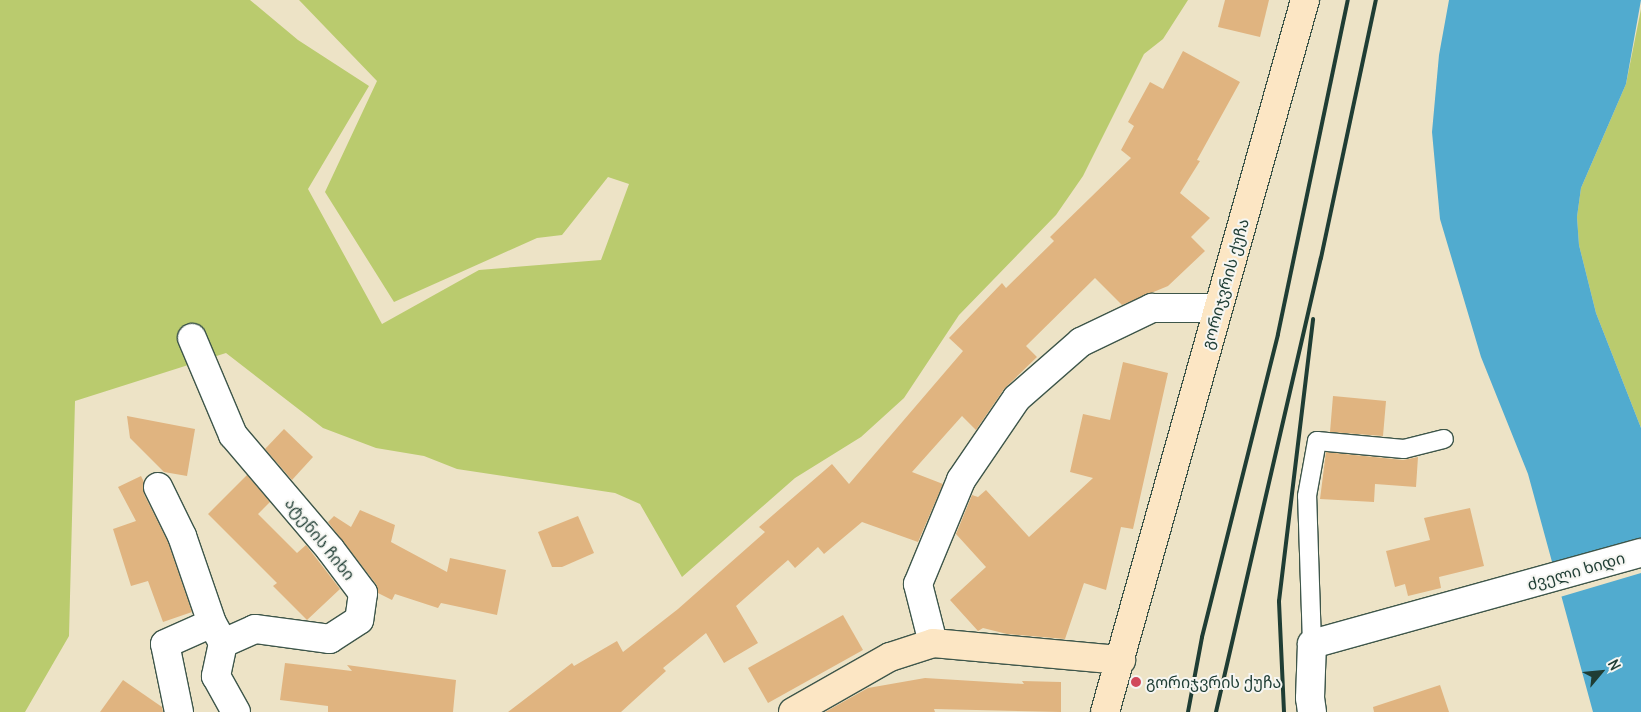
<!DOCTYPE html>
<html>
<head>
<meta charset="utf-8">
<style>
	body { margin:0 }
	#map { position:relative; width:1641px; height:712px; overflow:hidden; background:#ede3c6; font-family:Delius,"Noto Sans Georgian",sans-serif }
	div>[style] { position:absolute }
	.green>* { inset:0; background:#bacb6e }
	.water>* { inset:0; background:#51abcf }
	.pier>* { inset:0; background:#ede3c6 }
	.building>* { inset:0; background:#e0b480 }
	.roads { filter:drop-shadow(1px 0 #3e564a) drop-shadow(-1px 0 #3e564a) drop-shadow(0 1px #3e564a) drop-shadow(0 -1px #3e564a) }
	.lane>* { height:18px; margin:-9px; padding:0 9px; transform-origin:9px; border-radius:9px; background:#fff }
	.street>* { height:28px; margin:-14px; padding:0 14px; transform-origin:14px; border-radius:14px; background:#fff }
	.secondary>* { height:28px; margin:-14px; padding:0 14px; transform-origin:14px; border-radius:14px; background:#fce6c4 }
	.rail>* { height:4px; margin:-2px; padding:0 2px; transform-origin:2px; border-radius:2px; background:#1f3d34 }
	.dots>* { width:14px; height:14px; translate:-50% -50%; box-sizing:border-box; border:2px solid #f6f6f2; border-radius:50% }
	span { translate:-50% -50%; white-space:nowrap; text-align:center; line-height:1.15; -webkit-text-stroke:4px #f6f6f2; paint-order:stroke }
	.street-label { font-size:16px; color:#1f3d34 }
	.poi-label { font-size:16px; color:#1f3d34 }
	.left { translate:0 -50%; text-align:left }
	.north { position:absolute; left:1576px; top:647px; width:50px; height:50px; -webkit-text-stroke:4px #f6f6f2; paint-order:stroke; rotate:62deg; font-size:14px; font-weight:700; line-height:20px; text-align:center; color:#1f3d34 }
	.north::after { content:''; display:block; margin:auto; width:18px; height:22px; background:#1f3d34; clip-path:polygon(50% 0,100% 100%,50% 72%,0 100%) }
</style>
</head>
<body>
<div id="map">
	<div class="green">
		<i style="clip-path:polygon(0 0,250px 0,298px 40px,369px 86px,308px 189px,382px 324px,479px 270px,601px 260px,629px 184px,608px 177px,562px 235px,537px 238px,394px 302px,325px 192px,377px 81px,299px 0,1188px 0,1163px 39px,1144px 54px,1083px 176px,1056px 215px,959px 315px,904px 398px,861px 437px,795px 478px,682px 577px,640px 504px,615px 493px,457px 469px,424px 456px,376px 448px,323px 428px,226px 353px,75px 401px,69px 636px,25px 712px,0 712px)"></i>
		<i style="clip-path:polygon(1641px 9px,1641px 428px,1596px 313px,1579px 245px,1577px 217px,1581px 188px,1626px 84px)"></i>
	</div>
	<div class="water">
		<i style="clip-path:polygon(1449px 0,1641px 0,1626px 84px,1581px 188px,1577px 217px,1579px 245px,1596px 313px,1641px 428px,1641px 712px,1593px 712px,1528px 474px,1481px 357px,1440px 219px,1432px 132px,1439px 55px)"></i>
	</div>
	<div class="pier">
		<i style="clip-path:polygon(1641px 538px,1641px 573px,1560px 597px,1552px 564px)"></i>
	</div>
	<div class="building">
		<i style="clip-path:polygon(1225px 0,1269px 0,1260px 37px,1218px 27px)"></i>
		<i style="clip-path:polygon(1183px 51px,1240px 82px,1197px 160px,1200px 161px,1180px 193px,1210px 218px,1191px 237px,1205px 251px,1168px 286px,1122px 305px,1095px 278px,1026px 346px,1037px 357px,1004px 389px,976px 430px,962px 416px,912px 472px,943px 484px,918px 542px,862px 522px,824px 554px,818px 547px,795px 568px,788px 560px,736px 606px,758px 643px,724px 663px,706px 633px,663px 668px,666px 671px,621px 712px,508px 712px,572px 663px,574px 666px,617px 641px,623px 652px,678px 609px,765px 532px,759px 527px,832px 464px,849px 484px,963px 351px,949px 338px,1002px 283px,1006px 288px,1054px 241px,1050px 237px,1131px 158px,1121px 150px,1134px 126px,1128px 122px,1150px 82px,1163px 89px)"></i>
		<i style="clip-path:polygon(1123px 362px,1168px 373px,1133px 529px,1121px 527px,1106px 590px,1084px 583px,1065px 639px,1007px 634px,983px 628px,978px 631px,950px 600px,986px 567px,956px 534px,972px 495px,978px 497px,986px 490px,1029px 537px,1093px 478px,1070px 472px,1083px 414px,1110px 420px)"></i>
		<i style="clip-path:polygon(1333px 396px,1386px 401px,1383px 436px,1330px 432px)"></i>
		<i style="clip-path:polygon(127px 416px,195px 429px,187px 476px,164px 472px,130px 438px)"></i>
		<i style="clip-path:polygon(284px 429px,313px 457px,292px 480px,265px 449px)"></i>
		<i style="clip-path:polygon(1326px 452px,1403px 460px,1418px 457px,1416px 487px,1375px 484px,1374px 502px,1320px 499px)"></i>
		<i style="clip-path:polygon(247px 475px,270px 502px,258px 514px,297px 553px,306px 545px,340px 589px,307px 620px,273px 586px,277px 583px,208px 514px)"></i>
		<i style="clip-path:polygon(141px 476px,144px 482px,144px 494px,168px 542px,192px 612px,163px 622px,148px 581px,131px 586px,113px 529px,136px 521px,118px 487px)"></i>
		<i style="clip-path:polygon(1470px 508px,1484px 566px,1439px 577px,1441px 588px,1408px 596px,1405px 584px,1395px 587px,1386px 551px,1430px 540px,1424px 518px)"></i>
		<i style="clip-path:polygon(360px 510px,395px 525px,391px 542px,447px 572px,450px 558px,506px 570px,497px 615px,441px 603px,438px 608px,395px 594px,392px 600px,378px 593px,376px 584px,328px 522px,334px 516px,351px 527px)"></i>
		<i style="clip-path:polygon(578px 516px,594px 553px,562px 567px,552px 567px,538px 532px)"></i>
		<i style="clip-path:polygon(843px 615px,863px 650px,768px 703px,748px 668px)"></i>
		<i style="clip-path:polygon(285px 663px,352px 671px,347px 665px,456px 680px,453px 712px,328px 712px,328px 706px,280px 700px)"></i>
		<i style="clip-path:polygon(925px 678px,1024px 684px,1022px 681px,1061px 682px,1061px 712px,934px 709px,935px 712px,825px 712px,868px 688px)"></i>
		<i style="clip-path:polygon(123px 680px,162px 707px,163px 712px,100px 712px)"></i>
		<i style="clip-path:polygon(1440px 685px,1449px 712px,1374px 712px,1373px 707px)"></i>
	</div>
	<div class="roads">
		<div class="lane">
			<i style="left:1312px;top:644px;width:148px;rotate:-91.9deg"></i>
			<i style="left:1307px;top:496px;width:56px;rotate:-79.7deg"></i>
			<i style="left:1317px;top:441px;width:87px;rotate:5.3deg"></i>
			<i style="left:1404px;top:449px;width:41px;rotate:-14deg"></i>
		</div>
		<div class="street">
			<i style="left:192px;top:338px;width:105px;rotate:67.1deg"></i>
			<i style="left:233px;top:435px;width:150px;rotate:49.6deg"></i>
			<i style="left:330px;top:549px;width:55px;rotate:53.1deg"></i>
			<i style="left:363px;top:593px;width:27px;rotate:98deg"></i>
			<i style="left:359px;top:620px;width:35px;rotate:147deg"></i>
			<i style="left:330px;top:639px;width:76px;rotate:-172.4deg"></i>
			<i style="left:255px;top:629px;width:35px;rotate:156deg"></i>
			<i style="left:223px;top:643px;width:34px;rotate:102deg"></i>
			<i style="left:216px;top:676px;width:41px;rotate:60.9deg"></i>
			<i style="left:158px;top:487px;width:55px;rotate:63.9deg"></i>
			<i style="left:182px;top:536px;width:92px;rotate:71deg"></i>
			<i style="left:212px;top:623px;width:23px;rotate:61deg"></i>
			<i style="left:933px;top:643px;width:61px;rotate:-104.3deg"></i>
			<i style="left:918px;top:584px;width:113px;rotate:-67.5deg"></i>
			<i style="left:961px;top:480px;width:99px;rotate:-55.7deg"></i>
			<i style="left:1017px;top:398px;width:85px;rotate:-41.2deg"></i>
			<i style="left:1081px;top:342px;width:79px;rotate:-25.6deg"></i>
			<i style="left:1152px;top:308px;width:65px"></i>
			<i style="left:179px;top:712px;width:69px;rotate:-101.6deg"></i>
			<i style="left:165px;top:644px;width:51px;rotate:-24.1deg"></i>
			<i style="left:1312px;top:712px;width:14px;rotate:-98deg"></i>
			<i style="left:1310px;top:698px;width:54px;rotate:-87.9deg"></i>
			<i style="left:1312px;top:644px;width:341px;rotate:-15.5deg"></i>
		</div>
		<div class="secondary">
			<i style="left:793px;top:712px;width:112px;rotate:-29.6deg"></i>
			<i style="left:890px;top:657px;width:45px;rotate:-18deg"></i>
			<i style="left:933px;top:643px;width:189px;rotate:5.2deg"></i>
			<i style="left:1105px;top:712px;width:740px;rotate:-74.31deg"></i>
		</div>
	</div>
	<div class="rail">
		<i style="left:1188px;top:712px;width:76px;rotate:-79.4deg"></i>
		<i style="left:1202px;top:637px;width:312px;rotate:-75.9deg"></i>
		<i style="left:1278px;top:334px;width:341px;rotate:-78.2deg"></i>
		<i style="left:1216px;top:712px;width:466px;rotate:-77deg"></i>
		<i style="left:1321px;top:258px;width:264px;rotate:-78deg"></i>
		<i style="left:1284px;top:712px;width:111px;rotate:-92.6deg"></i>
		<i style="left:1279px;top:601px;width:284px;rotate:-83.1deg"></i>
	</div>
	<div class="dots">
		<i style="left:1136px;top:682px;background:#d1495b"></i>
	</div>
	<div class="street-label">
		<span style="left:1225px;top:284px;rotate:-74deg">გორიჯვრის ქუჩა</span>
		<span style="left:320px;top:539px;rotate:51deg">ატენის ჩიხი</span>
		<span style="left:1576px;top:571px;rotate:-16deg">ძველი ხიდი</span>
	</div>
	<div class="poi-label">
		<span class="left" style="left:1146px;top:682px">გორიჯვრის ქუჩა</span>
	</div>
	<div class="north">N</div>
</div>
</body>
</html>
